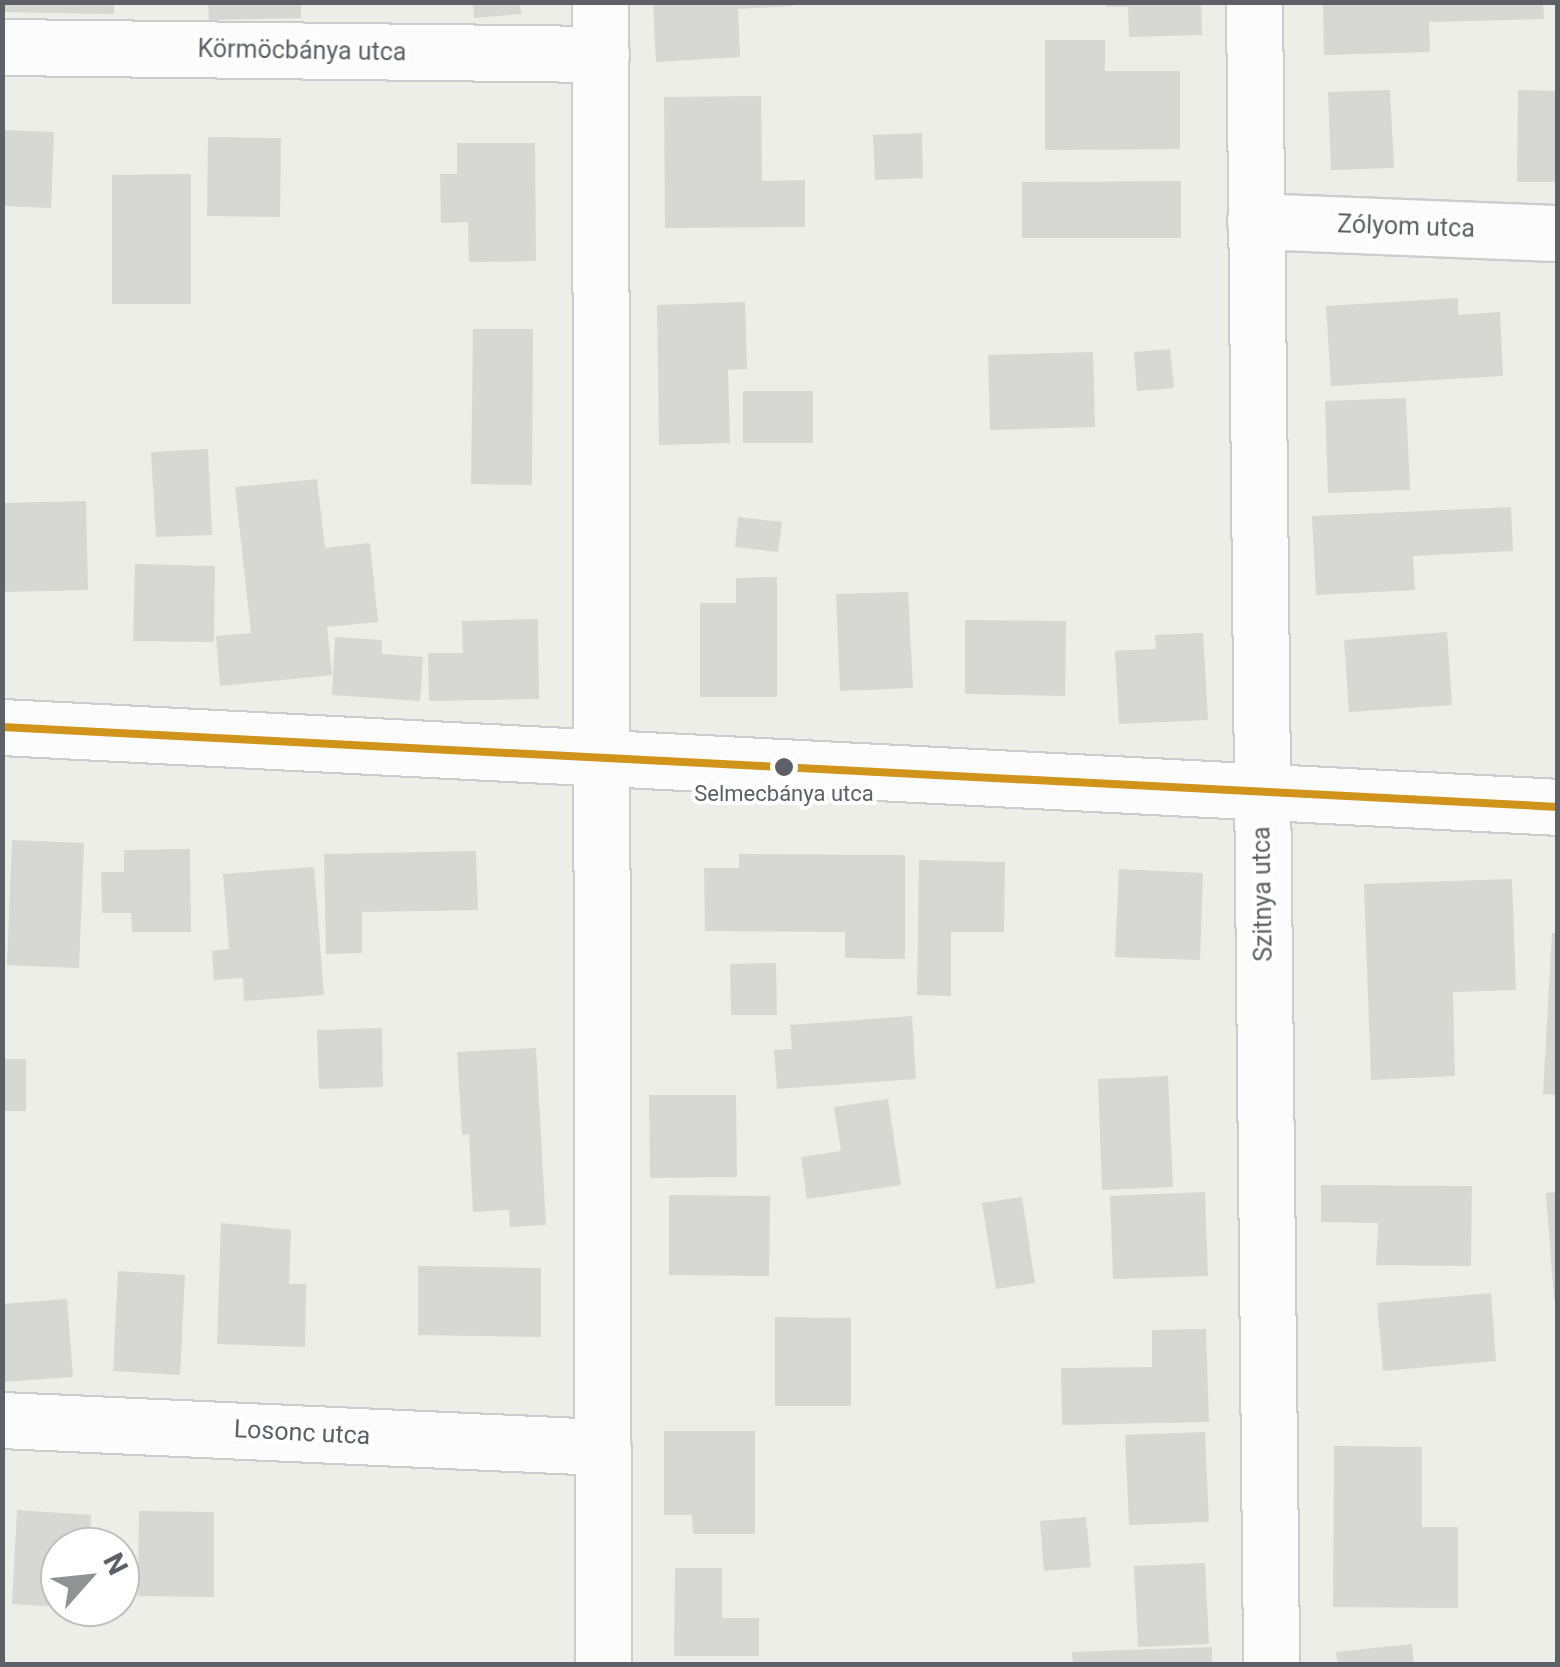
<!DOCTYPE html>
<html>
<head>
<meta charset="utf-8">
<style>
	body { margin:0 }
	#map { position:relative; width:1560px; height:1667px; overflow:hidden; background:#eeeee8; font-family:Roboto,sans-serif }
	div>[style] { position:absolute }
	.building>* { inset:0; background:#d7d7d3 }
	.roads { filter:drop-shadow(2px 0 #cbcccb) drop-shadow(-2px 0 #cbcccb) drop-shadow(0 2px #cbcccb) drop-shadow(0 -2px #cbcccb) }
	.minor>* { height:55px; margin:-27.5px; padding:0 27.5px; transform-origin:27.5px; border-radius:27.5px; background:#fcfcfc }
	.bus-1>* { height:8px; margin:-4px; padding:0 4px; transform-origin:4px; border-radius:4px; background:#d1941a }
	.dots>* { width:28px; height:28px; translate:-50% -50%; box-sizing:border-box; border:5px solid #fff; border-radius:50% }
	span { translate:-50% -50%; white-space:nowrap; text-align:center; line-height:1.15; -webkit-text-stroke:8px #fff; paint-order:stroke }
	.bus-label { font-size:22px; color:#5e6067 }
	.street-label { font-size:25px; color:#5e6067 }
	.frame { position:absolute; inset:0; border:5px solid #5e6067; pointer-events:none }
	.north { position:absolute; left:40px; top:1527px; width:100px; height:100px; box-sizing:border-box; background:#fff; border:2px solid #bfbfc2; border-radius:50%; rotate:63deg; font-size:28px; font-weight:700; line-height:40px; text-align:center; color:#5e6067 }
	.north::after { content:''; display:block; margin:auto; width:35px; height:45px; background:#909294; clip-path:polygon(50% 0,100% 100%,50% 72%,0 100%) }
</style>
</head>
<body>
<div id="map">
	<div class="building">
		<i style="clip-path:polygon(2px 2px,114px 2px,114px 14px,2px 12px)"></i>
		<i style="clip-path:polygon(208px 2px,301px 2px,301px 18px,209px 20px)"></i>
		<i style="clip-path:polygon(473px 2px,520px 2px,521px 14px,474px 18px)"></i>
		<i style="clip-path:polygon(653px 2px,794px 2px,794px 6px,738px 9px,740px 57px,656px 62px)"></i>
		<i style="clip-path:polygon(1106px 2px,1201px 2px,1202px 35px,1129px 37px,1128px 7px,1106px 7px)"></i>
		<i style="clip-path:polygon(1323px 2px,1543px 2px,1544px 19px,1429px 22px,1430px 52px,1324px 55px)"></i>
		<i style="clip-path:polygon(1045px 40px,1105px 40px,1105px 71px,1180px 71px,1180px 149px,1045px 150px)"></i>
		<i style="clip-path:polygon(1390px 90px,1394px 168px,1331px 170px,1328px 92px)"></i>
		<i style="clip-path:polygon(1518px 90px,1558px 91px,1558px 182px,1517px 182px)"></i>
		<i style="clip-path:polygon(761px 96px,762px 181px,805px 180px,805px 227px,665px 228px,664px 97px)"></i>
		<i style="clip-path:polygon(2px 130px,54px 132px,51px 208px,2px 206px)"></i>
		<i style="clip-path:polygon(922px 133px,923px 178px,875px 180px,873px 135px)"></i>
		<i style="clip-path:polygon(208px 137px,281px 138px,280px 217px,207px 216px)"></i>
		<i style="clip-path:polygon(457px 143px,535px 143px,536px 261px,469px 262px,468px 222px,441px 223px,440px 174px,457px 174px)"></i>
		<i style="clip-path:polygon(191px 174px,191px 304px,112px 304px,112px 175px)"></i>
		<i style="clip-path:polygon(1181px 181px,1181px 238px,1022px 238px,1022px 182px)"></i>
		<i style="clip-path:polygon(1458px 298px,1458px 315px,1500px 312px,1503px 376px,1331px 386px,1326px 306px)"></i>
		<i style="clip-path:polygon(745px 302px,747px 369px,728px 370px,730px 443px,659px 445px,657px 305px)"></i>
		<i style="clip-path:polygon(473px 329px,533px 329px,532px 485px,471px 484px)"></i>
		<i style="clip-path:polygon(1170px 349px,1174px 388px,1137px 391px,1134px 352px)"></i>
		<i style="clip-path:polygon(1093px 352px,1095px 427px,990px 430px,988px 355px)"></i>
		<i style="clip-path:polygon(743px 391px,813px 391px,813px 443px,743px 443px)"></i>
		<i style="clip-path:polygon(1406px 398px,1410px 490px,1328px 493px,1325px 401px)"></i>
		<i style="clip-path:polygon(208px 449px,212px 535px,156px 537px,151px 452px)"></i>
		<i style="clip-path:polygon(317px 479px,325px 548px,370px 543px,378px 622px,327px 627px,332px 675px,220px 686px,216px 636px,251px 633px,235px 487px)"></i>
		<i style="clip-path:polygon(86px 501px,88px 590px,2px 592px,2px 503px)"></i>
		<i style="clip-path:polygon(1511px 507px,1513px 551px,1413px 556px,1415px 590px,1316px 595px,1312px 516px)"></i>
		<i style="clip-path:polygon(738px 517px,782px 522px,778px 552px,735px 547px)"></i>
		<i style="clip-path:polygon(135px 564px,215px 566px,214px 642px,133px 641px)"></i>
		<i style="clip-path:polygon(777px 577px,777px 697px,700px 697px,700px 603px,736px 603px,736px 578px)"></i>
		<i style="clip-path:polygon(908px 592px,913px 688px,840px 691px,836px 594px)"></i>
		<i style="clip-path:polygon(538px 619px,539px 699px,429px 701px,428px 653px,463px 653px,462px 621px)"></i>
		<i style="clip-path:polygon(965px 620px,1066px 621px,1065px 696px,965px 694px)"></i>
		<i style="clip-path:polygon(1447px 632px,1452px 705px,1349px 712px,1344px 640px)"></i>
		<i style="clip-path:polygon(1203px 633px,1208px 720px,1119px 724px,1115px 651px,1156px 649px,1155px 635px)"></i>
		<i style="clip-path:polygon(335px 637px,382px 640px,382px 654px,423px 657px,420px 701px,332px 695px)"></i>
		<i style="clip-path:polygon(12px 840px,84px 843px,79px 968px,7px 965px)"></i>
		<i style="clip-path:polygon(190px 849px,191px 932px,132px 932px,131px 913px,102px 913px,101px 872px,124px 872px,124px 850px)"></i>
		<i style="clip-path:polygon(476px 851px,478px 910px,362px 912px,362px 953px,326px 954px,324px 854px)"></i>
		<i style="clip-path:polygon(739px 854px,905px 855px,905px 959px,845px 958px,845px 932px,705px 931px,704px 868px,739px 868px)"></i>
		<i style="clip-path:polygon(919px 860px,1005px 862px,1004px 932px,951px 932px,951px 996px,917px 995px)"></i>
		<i style="clip-path:polygon(314px 867px,324px 995px,244px 1001px,243px 978px,214px 980px,212px 951px,229px 949px,223px 874px)"></i>
		<i style="clip-path:polygon(1119px 869px,1203px 873px,1200px 960px,1115px 957px)"></i>
		<i style="clip-path:polygon(1512px 879px,1516px 990px,1453px 992px,1455px 1076px,1371px 1080px,1364px 884px)"></i>
		<i style="clip-path:polygon(1552px 933px,1558px 933px,1558px 1095px,1543px 1094px)"></i>
		<i style="clip-path:polygon(776px 963px,777px 1015px,731px 1015px,730px 964px)"></i>
		<i style="clip-path:polygon(912px 1016px,916px 1079px,777px 1089px,774px 1050px,792px 1049px,790px 1025px)"></i>
		<i style="clip-path:polygon(382px 1028px,383px 1087px,319px 1089px,317px 1030px)"></i>
		<i style="clip-path:polygon(536px 1048px,546px 1225px,510px 1227px,509px 1210px,473px 1212px,469px 1134px,462px 1135px,457px 1052px)"></i>
		<i style="clip-path:polygon(2px 1059px,26px 1059px,26px 1111px,2px 1111px)"></i>
		<i style="clip-path:polygon(1168px 1076px,1173px 1187px,1102px 1190px,1098px 1079px)"></i>
		<i style="clip-path:polygon(649px 1095px,736px 1095px,737px 1177px,650px 1178px)"></i>
		<i style="clip-path:polygon(888px 1099px,901px 1185px,807px 1199px,801px 1157px,841px 1151px,834px 1107px)"></i>
		<i style="clip-path:polygon(1321px 1185px,1472px 1186px,1471px 1266px,1376px 1265px,1378px 1223px,1321px 1222px)"></i>
		<i style="clip-path:polygon(1205px 1192px,1208px 1276px,1113px 1279px,1110px 1196px)"></i>
		<i style="clip-path:polygon(1558px 1192px,1558px 1299px,1554px 1300px,1546px 1193px)"></i>
		<i style="clip-path:polygon(669px 1195px,770px 1196px,769px 1276px,669px 1275px)"></i>
		<i style="clip-path:polygon(1022px 1197px,1035px 1283px,996px 1289px,982px 1203px)"></i>
		<i style="clip-path:polygon(221px 1223px,291px 1230px,289px 1284px,306px 1284px,305px 1347px,217px 1344px)"></i>
		<i style="clip-path:polygon(418px 1266px,541px 1268px,541px 1337px,418px 1335px)"></i>
		<i style="clip-path:polygon(118px 1271px,185px 1275px,180px 1375px,113px 1371px)"></i>
		<i style="clip-path:polygon(1491px 1293px,1496px 1361px,1383px 1371px,1377px 1303px)"></i>
		<i style="clip-path:polygon(67px 1299px,73px 1377px,2px 1382px,2px 1304px)"></i>
		<i style="clip-path:polygon(775px 1317px,851px 1318px,851px 1406px,775px 1406px)"></i>
		<i style="clip-path:polygon(1206px 1329px,1209px 1422px,1062px 1425px,1061px 1368px,1152px 1367px,1152px 1330px)"></i>
		<i style="clip-path:polygon(664px 1431px,755px 1431px,755px 1534px,693px 1534px,692px 1515px,664px 1515px)"></i>
		<i style="clip-path:polygon(1205px 1432px,1209px 1522px,1129px 1525px,1125px 1435px)"></i>
		<i style="clip-path:polygon(1334px 1446px,1422px 1447px,1422px 1527px,1458px 1527px,1458px 1608px,1333px 1607px)"></i>
		<i style="clip-path:polygon(17px 1510px,91px 1515px,90px 1547px,60px 1547px,60px 1607px,12px 1604px)"></i>
		<i style="clip-path:polygon(139px 1511px,214px 1512px,214px 1597px,138px 1596px)"></i>
		<i style="clip-path:polygon(1086px 1517px,1091px 1567px,1044px 1571px,1040px 1521px)"></i>
		<i style="clip-path:polygon(1205px 1563px,1209px 1644px,1138px 1647px,1134px 1566px)"></i>
		<i style="clip-path:polygon(675px 1568px,722px 1568px,722px 1618px,759px 1618px,759px 1656px,674px 1656px)"></i>
		<i style="clip-path:polygon(1412px 1644px,1414px 1664px,1338px 1664px,1336px 1652px)"></i>
		<i style="clip-path:polygon(1212px 1647px,1212px 1664px,1073px 1664px,1072px 1652px)"></i>
	</div>
	<div class="roads">
		<div class="minor">
			<i style="left:600px;top:2px;width:1662px;rotate:89.9deg"></i>
			<i style="left:1254px;top:2px;width:1662px;rotate:89.41deg"></i>
			<i style="left:2px;top:47px;width:599px;rotate:0.67deg"></i>
			<i style="left:1255px;top:221px;width:303px;rotate:2.3deg"></i>
			<i style="left:2px;top:727px;width:1558px;rotate:2.94deg"></i>
			<i style="left:2px;top:1420px;width:601px;rotate:2.58deg"></i>
		</div>
	</div>
	<div class="bus-1">
		<i style="left:2px;top:727px;width:1558px;rotate:2.94deg"></i>
	</div>
	<div class="dots">
		<i style="left:784px;top:767px;background:#5e6067"></i>
	</div>
	<div class="bus-label">
		<span style="left:784px;top:794px">Selmecbánya utca</span>
	</div>
	<div class="street-label">
		<span style="left:302px;top:51px;rotate:1deg">Körmöcbánya utca</span>
		<span style="left:1406px;top:227px;rotate:2deg">Zólyom utca</span>
		<span style="left:1263px;top:894px;rotate:-91deg">Szitnya utca</span>
		<span style="left:302px;top:1433px;rotate:3deg">Losonc utca</span>
	</div>
	<div class="frame"></div>
	<div class="north">N</div>
</div>
</body>
</html>
